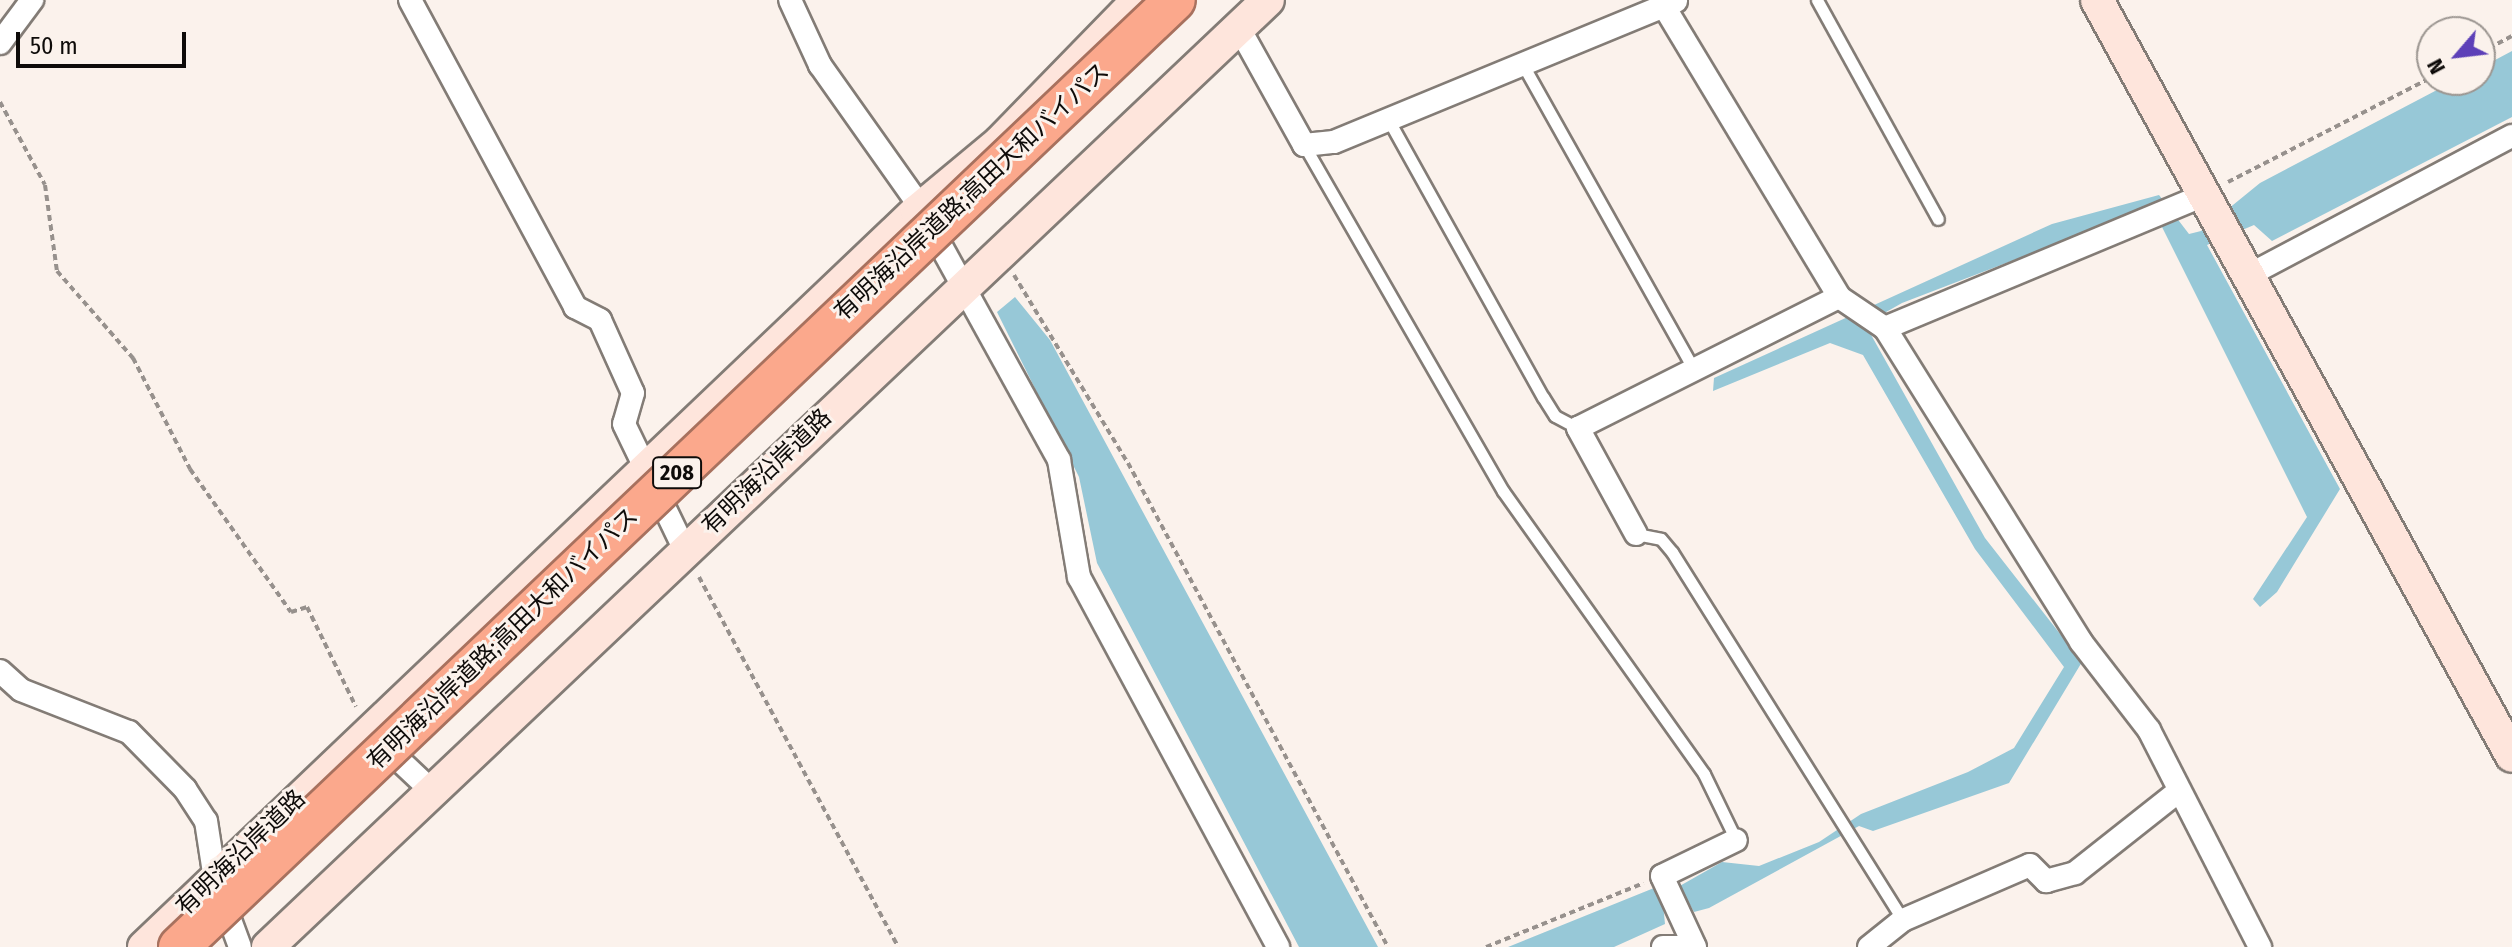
<!DOCTYPE html>
<html>
<head>
<meta charset="utf-8">
<style>
	body { margin:0 }
	#map { position:relative; width:2512px; height:947px; overflow:hidden; background:#fbf2ec; font-family:"Fira Sans Condensed","Noto Sans JP",sans-serif }
	div>[style] { position:absolute }
	.water>* { inset:0; background:#97c8d7 }
	.path>* { height:4px; margin-top:-2px; transform-origin:0; background:repeating-linear-gradient(90deg,#97918d 0 6px,transparent 0 10px) }
	.roads { filter:drop-shadow(2px 0 #837c76) drop-shadow(-2px 0 #837c76) drop-shadow(0 2px #837c76) drop-shadow(0 -2px #837c76) }
	.lane>* { height:11px; margin:-5.5px; padding:0 5.5px; transform-origin:5.5px; border-radius:5.5px; background:#fff }
	.street>* { height:22px; margin:-11px; padding:0 11px; transform-origin:11px; border-radius:11px; background:#fff }
	.secondary>* { height:32px; margin:-16px; padding:0 16px; transform-origin:16px; border-radius:16px; background:#fee5dc }
	.bridges { filter:drop-shadow(2px 0 #a8715e) drop-shadow(-2px 0 #a8715e) drop-shadow(0 2px #a8715e) drop-shadow(0 -2px #a8715e) }
	.highway-bridge>* { height:40px; margin:-20px; padding:0 20px; transform-origin:20px; border-radius:20px; background:#fba88c }
	span { translate:-50% -50%; white-space:nowrap; text-align:center; line-height:1.15; -webkit-text-stroke:6px #fbf2ec; paint-order:stroke }
	.shield-label span { padding:2px 6px; background:#fbf2ec; border:2px solid; border-radius:6px; -webkit-text-stroke-width:0 }
	.shield-label { font-size:22px; color:#0e0b09; font-weight:700 }
	.street-label { font-size:24px; color:#0e0b09 }
	.north { position:absolute; left:2416px; top:16px; width:80px; height:80px; box-sizing:border-box; background:#fbf2ec; border:2px solid #9c9691; border-radius:50%; rotate:242deg; font-size:22px; font-weight:700; line-height:32px; text-align:center; color:#0e0b09 }
	.north::after { content:''; display:block; margin:auto; width:28px; height:36px; background:#5d40b8; clip-path:polygon(50% 0,100% 100%,50% 72%,0 100%) }
	.scale { position:absolute; left:16px; top:32px; width:170px; height:36px; box-sizing:border-box; border:4px solid #0e0b09; border-top:0; padding-left:10px; font-size:24px; line-height:28px; white-space:nowrap; color:#0e0b09; -webkit-text-stroke:6px #fbf2ec; paint-order:stroke }
</style>
</head>
<body>
<div id="map">
	<div class="water">
		<i style="clip-path:polygon(2512px 51px,2512px 117px,2272px 241px,2254px 225px,2207px 245px,2340px 489px,2277px 592px,2260px 607px,2253px 599px,2307px 517px,2152px 207px,1902px 303px,1865px 324px,1985px 538px,2082px 662px,2009px 783px,1873px 831px,1859px 826px,1709px 908px,1694px 912px,1684px 894px,1663px 904px,1665px 924px,1614px 947px,1508px 947px,1654px 888px,1662px 896px,1722px 862px,1759px 866px,1819px 842px,1861px 814px,1968px 772px,2014px 748px,2064px 667px,1975px 549px,1863px 355px,1830px 343px,1713px 391px,1714px 378px,2052px 224px,2159px 195px,2189px 234px,2201px 231px,2260px 183px,2456px 80px,2480px 80px,2480px 68px)"></i>
		<i style="clip-path:polygon(1015px 297px,1050px 340px,1378px 947px,1299px 947px,1097px 563px,1079px 477px,997px 312px)"></i>
	</div>
	<div class="path">
		<i style="left:2480px;top:53px;width:36px;rotate:-28deg"></i>
		<i style="left:0;top:102px;width:94px;rotate:61.5deg"></i>
		<i style="left:45px;top:185px;width:87px;rotate:82.1deg"></i>
		<i style="left:57px;top:271px;width:116px;rotate:48.9deg"></i>
		<i style="left:133px;top:358px;width:125px;rotate:62.8deg"></i>
		<i style="left:190px;top:469px;width:175px;rotate:54.8deg"></i>
		<i style="left:291px;top:612px;width:17px;rotate:-17deg"></i>
		<i style="left:307px;top:607px;width:111px;rotate:63.9deg"></i>
		<i style="left:2228px;top:182px;width:229px;rotate:-27.2deg"></i>
		<i style="left:1014px;top:275px;width:220px;rotate:58.8deg"></i>
		<i style="left:1128px;top:463px;width:549px;rotate:61.76deg"></i>
		<i style="left:699px;top:577px;width:420px;rotate:61.7deg"></i>
		<i style="left:1486px;top:947px;width:170px;rotate:-22.1deg"></i>
	</div>
	<div class="roads">
		<div class="lane">
			<i style="left:1817px;top:0;width:250px;rotate:61.1deg"></i>
			<i style="left:1523px;top:65px;width:350px;rotate:60.7deg"></i>
			<i style="left:1388px;top:119px;width:318px;rotate:60.9deg"></i>
			<i style="left:1543px;top:397px;width:22px;rotate:58deg"></i>
			<i style="left:1555px;top:416px;width:26px;rotate:28deg"></i>
			<i style="left:1304px;top:145px;width:399px;rotate:60.1deg"></i>
			<i style="left:1503px;top:491px;width:347px;rotate:54.6deg"></i>
			<i style="left:1704px;top:774px;width:73px;rotate:64.1deg"></i>
			<i style="left:1636px;top:534px;width:25px;rotate:11deg"></i>
			<i style="left:1661px;top:539px;width:17px;rotate:50deg"></i>
			<i style="left:1672px;top:552px;width:434px;rotate:57.9deg"></i>
		</div>
		<div class="street">
			<i style="left:410px;top:0;width:349px;rotate:61.7deg"></i>
			<i style="left:575px;top:307px;width:28px;rotate:27deg"></i>
			<i style="left:600px;top:320px;width:80px;rotate:65.7deg"></i>
			<i style="left:633px;top:393px;width:32px;rotate:106deg"></i>
			<i style="left:624px;top:424px;width:140px;rotate:64.2deg"></i>
			<i style="left:790px;top:0;width:72px;rotate:65.2deg"></i>
			<i style="left:820px;top:65px;width:164px;rotate:54.7deg"></i>
			<i style="left:915px;top:199px;width:298px;rotate:61.1deg"></i>
			<i style="left:1059px;top:460px;width:119px;rotate:80.3deg"></i>
			<i style="left:1079px;top:577px;width:420px;rotate:61.7deg"></i>
			<i style="left:1665px;top:8px;width:337px;rotate:58.9deg"></i>
			<i style="left:1839px;top:297px;width:55px;rotate:34deg"></i>
			<i style="left:1885px;top:328px;width:370px;rotate:58deg"></i>
			<i style="left:2081px;top:642px;width:111px;rotate:52.3deg"></i>
			<i style="left:2149px;top:730px;width:244px;rotate:62.9deg"></i>
			<i style="left:1239px;top:28px;width:134px;rotate:60.9deg"></i>
			<i style="left:1304px;top:145px;width:30px;rotate:-6deg"></i>
			<i style="left:1334px;top:142px;width:370px;rotate:-22.4deg"></i>
			<i style="left:0;top:43px;width:54px;rotate:-53.3deg"></i>
			<i style="left:2249px;top:275px;width:297px;rotate:-27.9deg"></i>
			<i style="left:1885px;top:328px;width:343px;rotate:-22.6deg"></i>
			<i style="left:1636px;top:534px;width:121px;rotate:-118.7deg"></i>
			<i style="left:1578px;top:428px;width:292px;rotate:-26.7deg"></i>
			<i style="left:0;top:671px;width:28px;rotate:42deg"></i>
			<i style="left:21px;top:690px;width:116px;rotate:21.3deg"></i>
			<i style="left:129px;top:732px;width:80px;rotate:45.5deg"></i>
			<i style="left:185px;top:789px;width:38px;rotate:57deg"></i>
			<i style="left:206px;top:821px;width:59px;rotate:81.2deg"></i>
			<i style="left:215px;top:879px;width:72px;rotate:69.8deg"></i>
			<i style="left:380px;top:742px;width:71px;rotate:43.3deg"></i>
			<i style="left:1694px;top:945px;width:76px;rotate:-114.9deg"></i>
			<i style="left:1662px;top:876px;width:82px;rotate:-25.9deg"></i>
			<i style="left:1663px;top:947px;width:32px"></i>
			<i style="left:1869px;top:947px;width:43px;rotate:-38.5deg"></i>
			<i style="left:1903px;top:920px;width:138px;rotate:-23.4deg"></i>
			<i style="left:2030px;top:865px;width:23px;rotate:45deg"></i>
			<i style="left:2046px;top:881px;width:30px;rotate:-15deg"></i>
			<i style="left:2075px;top:873px;width:132px;rotate:-38.3deg"></i>
		</div>
		<div class="secondary">
			<i style="left:2097px;top:0;width:862px;rotate:61.24deg"></i>
			<i style="left:144px;top:947px;width:1067px;rotate:-43.6deg"></i>
			<i style="left:917px;top:211px;width:108px;rotate:-39.7deg"></i>
			<i style="left:1000px;top:142px;width:198px;rotate:-45.8deg"></i>
			<i style="left:268px;top:947px;width:1377px;rotate:-43.44deg"></i>
		</div>
	</div>
	<div class="bridges">
		<div class="highway-bridge">
			<i style="left:179px;top:947px;width:1374px;rotate:-43.56deg"></i>
		</div>
	</div>
	<div class="shield-label">
		<span style="left:677px;top:473px">208</span>
	</div>
	<div class="street-label">
		<span style="left:972px;top:192px;rotate:-43deg">有明海沿岸道路;高田大和バイパス</span>
		<span style="left:767px;top:472px;rotate:-44deg">有明海沿岸道路</span>
		<span style="left:503px;top:639px;rotate:-44deg">有明海沿岸道路;高田大和バイパス</span>
		<span style="left:241px;top:853px;rotate:-44deg">有明海沿岸道路</span>
	</div>
	<div class="north">N</div>
	<div class="scale">50 m</div>
</div>
</body>
</html>
